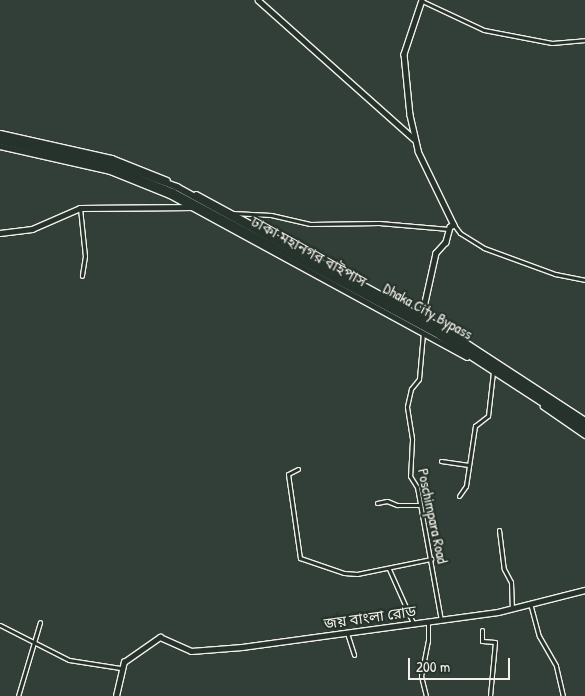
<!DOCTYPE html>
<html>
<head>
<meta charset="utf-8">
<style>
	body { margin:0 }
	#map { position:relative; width:585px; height:696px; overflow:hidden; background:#323e38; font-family:"Patrick Hand","Noto Sans Bengali",sans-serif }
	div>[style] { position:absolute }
	.roads { filter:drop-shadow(1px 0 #f4f1e8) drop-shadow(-1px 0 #f4f1e8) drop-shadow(0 1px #f4f1e8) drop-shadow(0 -1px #f4f1e8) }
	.street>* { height:3px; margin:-1.5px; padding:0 1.5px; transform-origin:1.5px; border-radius:1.5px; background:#26332d }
	.secondary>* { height:4.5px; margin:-2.25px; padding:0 2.25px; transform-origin:2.25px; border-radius:2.25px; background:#26332d }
	.highway>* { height:5.5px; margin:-2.75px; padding:0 2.75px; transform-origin:2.75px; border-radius:2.75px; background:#26332d }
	span { translate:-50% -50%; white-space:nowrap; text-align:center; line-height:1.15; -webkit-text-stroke:4.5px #26332d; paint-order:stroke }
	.street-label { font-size:15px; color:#f4f1e8 }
	.scale { position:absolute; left:408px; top:658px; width:102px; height:22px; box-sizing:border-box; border:2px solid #f4f1e8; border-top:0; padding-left:6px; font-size:15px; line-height:18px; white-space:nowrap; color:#f4f1e8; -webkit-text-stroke:4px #26332d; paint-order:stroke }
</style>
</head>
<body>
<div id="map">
	<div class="roads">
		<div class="street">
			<i style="left:422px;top:1px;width:68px;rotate:25.1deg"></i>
			<i style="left:484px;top:30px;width:69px;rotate:10.8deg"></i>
			<i style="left:552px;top:43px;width:33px;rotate:-5deg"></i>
			<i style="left:80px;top:208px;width:48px;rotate:84.1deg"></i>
			<i style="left:85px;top:256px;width:20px;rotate:99deg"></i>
			<i style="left:232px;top:213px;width:39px;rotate:3deg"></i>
			<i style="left:271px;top:215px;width:40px;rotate:13deg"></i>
			<i style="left:310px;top:224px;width:69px;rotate:-0.8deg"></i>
			<i style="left:379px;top:223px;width:70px;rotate:4.9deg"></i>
			<i style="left:454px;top:225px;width:10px;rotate:53deg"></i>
			<i style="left:460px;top:233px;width:28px;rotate:32deg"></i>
			<i style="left:484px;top:248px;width:76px;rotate:20.1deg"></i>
			<i style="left:555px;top:274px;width:31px;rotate:11deg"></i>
			<i style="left:423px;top:333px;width:46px;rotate:95deg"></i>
			<i style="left:419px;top:379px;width:13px;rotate:129deg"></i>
			<i style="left:411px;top:389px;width:18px;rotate:103deg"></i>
			<i style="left:407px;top:407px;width:33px;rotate:81deg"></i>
			<i style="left:412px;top:440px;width:36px;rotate:93deg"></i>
			<i style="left:410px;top:476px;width:13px;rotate:58deg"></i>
			<i style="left:417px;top:487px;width:135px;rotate:79.8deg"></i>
			<i style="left:441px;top:461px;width:28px;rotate:8deg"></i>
			<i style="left:298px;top:469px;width:11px;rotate:153deg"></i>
			<i style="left:288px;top:474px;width:85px;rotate:81.9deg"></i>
			<i style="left:300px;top:558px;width:46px;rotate:18.8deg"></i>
			<i style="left:344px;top:573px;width:13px;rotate:4deg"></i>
			<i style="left:357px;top:574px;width:76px;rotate:-11.5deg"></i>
			<i style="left:459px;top:496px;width:12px;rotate:-55deg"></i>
			<i style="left:466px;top:486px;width:61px;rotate:-81.5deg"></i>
			<i style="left:475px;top:426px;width:16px;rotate:-38deg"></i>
			<i style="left:488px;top:416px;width:44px;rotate:-83.5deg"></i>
			<i style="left:377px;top:503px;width:10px;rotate:-11deg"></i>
			<i style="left:387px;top:501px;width:11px;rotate:22deg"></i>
			<i style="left:397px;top:505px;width:22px"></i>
			<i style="left:499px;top:530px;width:39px;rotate:83deg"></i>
			<i style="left:504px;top:569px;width:15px;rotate:62deg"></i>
			<i style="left:511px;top:582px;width:27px;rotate:88deg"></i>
			<i style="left:389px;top:569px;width:59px;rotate:66deg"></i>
			<i style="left:530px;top:603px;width:34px;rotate:75deg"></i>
			<i style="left:539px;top:636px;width:34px;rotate:60deg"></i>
			<i style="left:556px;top:666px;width:31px;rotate:77deg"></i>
			<i style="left:0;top:625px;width:77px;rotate:26.9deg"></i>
			<i style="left:69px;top:660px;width:52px;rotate:8.9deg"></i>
			<i style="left:482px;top:630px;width:11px;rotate:90deg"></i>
			<i style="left:482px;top:641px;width:13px;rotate:4deg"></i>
			<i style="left:495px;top:642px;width:54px;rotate:95.3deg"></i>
			<i style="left:347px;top:633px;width:23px;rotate:72deg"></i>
			<i style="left:18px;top:696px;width:77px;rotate:-73.4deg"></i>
			<i style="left:426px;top:696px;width:21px;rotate:-104deg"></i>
			<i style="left:421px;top:676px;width:36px;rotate:-79deg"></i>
			<i style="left:428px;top:641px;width:20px;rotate:-90deg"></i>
		</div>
		<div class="secondary">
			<i style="left:258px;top:0;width:208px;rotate:41.7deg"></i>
			<i style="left:422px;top:0;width:57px;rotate:108.4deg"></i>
			<i style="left:404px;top:54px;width:61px;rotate:84.4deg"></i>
			<i style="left:410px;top:115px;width:37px;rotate:77deg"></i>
			<i style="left:418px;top:151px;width:82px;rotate:64.1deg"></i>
			<i style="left:454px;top:225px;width:4px;rotate:153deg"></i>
			<i style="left:450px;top:227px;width:16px;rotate:105deg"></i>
			<i style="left:446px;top:242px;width:15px;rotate:132deg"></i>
			<i style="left:436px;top:253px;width:65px;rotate:102.5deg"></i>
			<i style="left:0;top:133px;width:115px;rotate:12.6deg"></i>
			<i style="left:112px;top:158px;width:59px;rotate:21.8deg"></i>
			<i style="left:0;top:146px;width:113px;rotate:12.8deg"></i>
			<i style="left:110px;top:171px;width:65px;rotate:21.8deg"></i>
			<i style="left:170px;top:195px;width:338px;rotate:28.6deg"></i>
			<i style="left:196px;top:194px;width:285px;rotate:28.5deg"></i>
			<i style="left:447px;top:330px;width:165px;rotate:33.1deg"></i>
			<i style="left:0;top:233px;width:32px;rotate:-7deg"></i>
			<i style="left:32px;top:229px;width:52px;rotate:-23.6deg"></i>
			<i style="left:80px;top:208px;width:114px;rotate:-0.5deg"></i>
			<i style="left:543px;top:406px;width:51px;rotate:34.6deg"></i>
			<i style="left:116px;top:696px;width:35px;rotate:-77deg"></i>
			<i style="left:124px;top:662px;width:44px;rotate:-34.8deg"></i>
			<i style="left:160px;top:637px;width:34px;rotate:24deg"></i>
			<i style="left:191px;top:651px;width:51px;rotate:-4.5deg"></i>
			<i style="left:242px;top:647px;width:258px;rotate:-7.8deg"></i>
			<i style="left:498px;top:612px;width:90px;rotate:-14.2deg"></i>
		</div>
		<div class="highway">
			<i style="left:0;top:137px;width:114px;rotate:12.7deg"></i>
			<i style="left:111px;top:162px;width:71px;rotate:20.7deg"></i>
			<i style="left:177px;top:187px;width:304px;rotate:28.7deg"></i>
			<i style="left:444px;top:333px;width:168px;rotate:32.8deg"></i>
			<i style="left:0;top:141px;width:114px;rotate:13.2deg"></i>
			<i style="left:111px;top:167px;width:67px;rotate:22deg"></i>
			<i style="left:173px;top:192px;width:303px;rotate:28.3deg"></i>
			<i style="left:440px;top:336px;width:173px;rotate:33deg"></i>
		</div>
	</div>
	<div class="street-label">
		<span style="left:309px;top:251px;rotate:29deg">ঢাকা মহানগর বাইপাস</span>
		<span style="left:428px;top:311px;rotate:29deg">Dhaka City Bypass</span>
		<span style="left:433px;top:516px;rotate:78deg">Poschimpara Road</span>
		<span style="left:370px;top:617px;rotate:-8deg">জয় বাংলা রোড</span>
	</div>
	<div class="scale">200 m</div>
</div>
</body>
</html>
